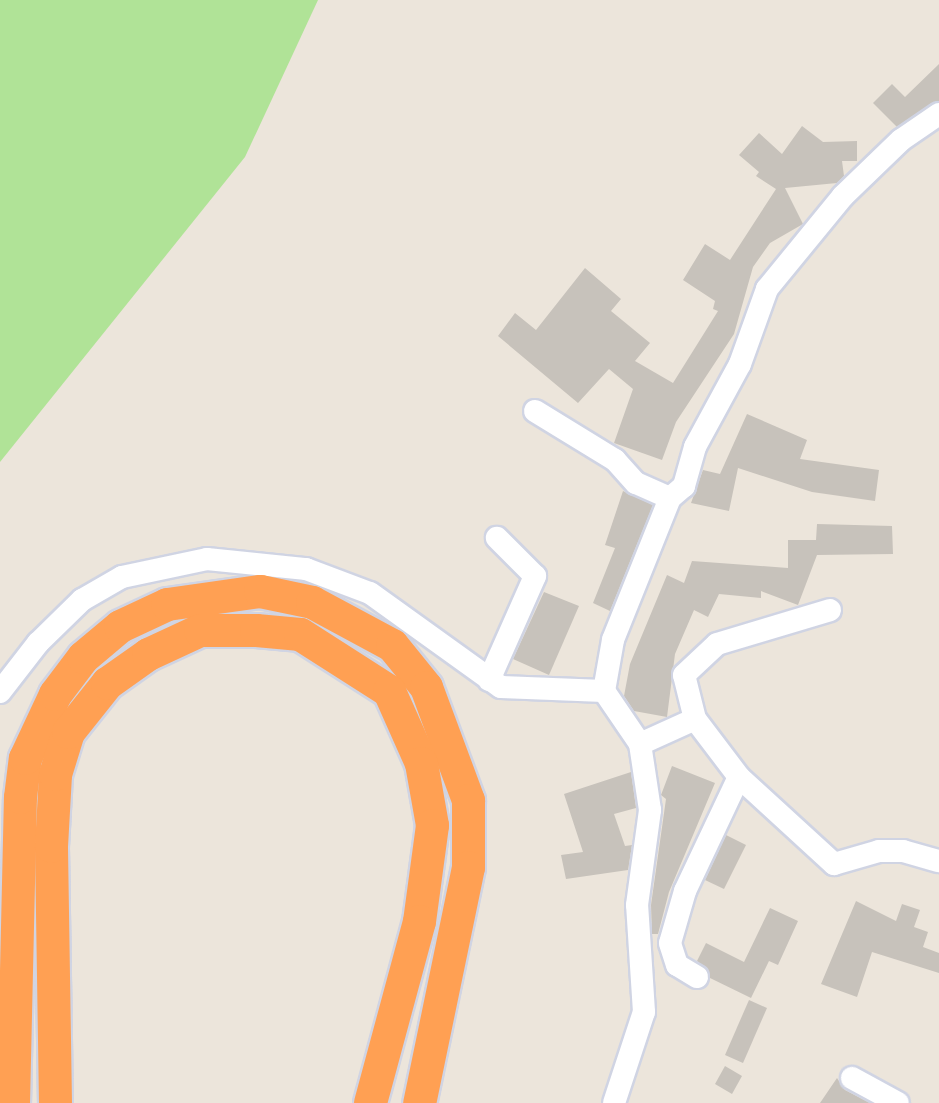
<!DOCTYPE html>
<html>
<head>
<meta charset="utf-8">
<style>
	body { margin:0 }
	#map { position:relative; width:939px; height:1103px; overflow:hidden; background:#ece5db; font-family:"Archivo Narrow",sans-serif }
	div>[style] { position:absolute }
	.green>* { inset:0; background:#b0e397 }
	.building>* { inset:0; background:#c7c2bb }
	.roads { filter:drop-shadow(2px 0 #d0d4e3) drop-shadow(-2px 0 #d0d4e3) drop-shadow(0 2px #d0d4e3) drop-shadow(0 -2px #d0d4e3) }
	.street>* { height:22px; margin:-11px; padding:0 11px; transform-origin:11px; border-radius:11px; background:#fff }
	.highway>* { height:33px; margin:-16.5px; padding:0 16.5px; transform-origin:16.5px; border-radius:16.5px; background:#ffa053 }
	span { translate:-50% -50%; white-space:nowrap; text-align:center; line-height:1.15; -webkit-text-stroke:4.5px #fff; paint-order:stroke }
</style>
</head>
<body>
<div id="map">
	<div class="green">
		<i style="clip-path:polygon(0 0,318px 0,245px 157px,0 462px)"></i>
	</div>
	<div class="building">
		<i style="clip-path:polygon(939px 64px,939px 101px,897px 127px,873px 103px,892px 84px,905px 97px)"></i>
		<i style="clip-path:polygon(802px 126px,823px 142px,857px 141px,857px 161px,842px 161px,844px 176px,837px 183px,785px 188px,803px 224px,770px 243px,753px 267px,734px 334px,676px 422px,662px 460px,614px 443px,633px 389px,609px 369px,578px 403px,498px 336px,515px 313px,536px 330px,585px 268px,621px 299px,611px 311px,650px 343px,635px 361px,673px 383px,718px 311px,713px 309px,715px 301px,683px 280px,705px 244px,730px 260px,776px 189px,756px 176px,759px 172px,739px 155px,759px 133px,782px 154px)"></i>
		<i style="clip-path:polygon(747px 414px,807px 440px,800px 459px,879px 470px,875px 501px,812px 492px,738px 468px,729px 511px,691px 503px,703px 470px,720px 474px)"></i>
		<i style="clip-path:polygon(623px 491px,653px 505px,610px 611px,593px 603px,615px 548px,605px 545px)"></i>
		<i style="clip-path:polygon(817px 524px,892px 526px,893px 554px,817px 555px,798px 605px,761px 591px,761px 598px,719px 594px,708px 617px,694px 610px,675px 654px,667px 717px,634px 711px,624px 696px,630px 664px,667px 575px,684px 583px,692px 561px,788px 568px,788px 540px,816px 540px)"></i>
		<i style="clip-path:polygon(544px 592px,579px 606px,549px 675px,513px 659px)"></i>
		<i style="clip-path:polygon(672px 766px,715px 783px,669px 892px,658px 934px,652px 934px,651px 905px,666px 799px,661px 795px)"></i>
		<i style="clip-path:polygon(631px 772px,636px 808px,614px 814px,625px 846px,632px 845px,628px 870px,566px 879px,561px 855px,583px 852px,564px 794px)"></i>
		<i style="clip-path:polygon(726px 835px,746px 845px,724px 889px,705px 880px)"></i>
		<i style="clip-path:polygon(856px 901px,896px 921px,902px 904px,920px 910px,914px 927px,928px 932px,923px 947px,939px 953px,939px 973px,872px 952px,857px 997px,821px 984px)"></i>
		<i style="clip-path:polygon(770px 908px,798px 921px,778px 965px,769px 961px,751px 998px,710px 978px,697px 961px,706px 943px,744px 962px)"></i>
		<i style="clip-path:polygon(749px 1000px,767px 1008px,743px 1063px,725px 1055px)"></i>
		<i style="clip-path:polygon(725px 1066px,742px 1076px,732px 1094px,715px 1084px)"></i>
		<i style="clip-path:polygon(837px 1078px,845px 1090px,870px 1103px,820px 1103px)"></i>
	</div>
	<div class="roads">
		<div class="street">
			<i style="left:939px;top:114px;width:46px;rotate:145.6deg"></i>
			<i style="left:901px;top:140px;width:81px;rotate:136deg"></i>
			<i style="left:843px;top:196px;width:120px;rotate:129.3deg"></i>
			<i style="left:767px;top:289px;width:80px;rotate:109.8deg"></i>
			<i style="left:740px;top:364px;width:94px;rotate:118.5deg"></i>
			<i style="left:695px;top:447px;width:41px;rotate:105.8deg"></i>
			<i style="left:684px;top:486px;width:18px;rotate:139deg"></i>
			<i style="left:670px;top:498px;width:153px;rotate:111.9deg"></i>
			<i style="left:613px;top:640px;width:52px;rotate:100deg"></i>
			<i style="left:604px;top:691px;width:64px;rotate:55.8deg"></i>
			<i style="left:640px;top:744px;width:60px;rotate:-24.4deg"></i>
			<i style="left:695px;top:719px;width:73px;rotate:52.8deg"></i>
			<i style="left:739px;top:777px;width:129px;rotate:42.5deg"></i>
			<i style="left:834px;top:864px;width:47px;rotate:-16.1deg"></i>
			<i style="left:879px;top:851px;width:24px"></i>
			<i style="left:903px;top:851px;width:37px;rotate:16deg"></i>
			<i style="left:535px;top:411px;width:94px;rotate:31.5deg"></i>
			<i style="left:615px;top:460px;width:31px;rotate:48deg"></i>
			<i style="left:636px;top:483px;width:37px;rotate:24deg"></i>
			<i style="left:489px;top:680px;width:114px;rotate:-66.1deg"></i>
			<i style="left:535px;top:576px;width:54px;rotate:-135deg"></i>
			<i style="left:0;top:692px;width:62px;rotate:-52.2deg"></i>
			<i style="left:38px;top:643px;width:62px;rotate:-44.3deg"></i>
			<i style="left:82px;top:600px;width:46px;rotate:-29.9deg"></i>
			<i style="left:122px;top:577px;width:87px;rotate:-12deg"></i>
			<i style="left:207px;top:559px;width:100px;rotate:5.8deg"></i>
			<i style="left:306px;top:569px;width:68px;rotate:20.6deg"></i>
			<i style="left:370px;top:593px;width:161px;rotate:35.7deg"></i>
			<i style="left:501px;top:687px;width:103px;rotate:2.2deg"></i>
			<i style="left:695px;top:719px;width:45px;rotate:-104deg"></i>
			<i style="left:684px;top:675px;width:45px;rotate:-43.2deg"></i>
			<i style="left:717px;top:644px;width:118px;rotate:-16.7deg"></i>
			<i style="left:697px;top:977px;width:23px;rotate:-149deg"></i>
			<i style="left:677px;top:965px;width:23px;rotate:-108deg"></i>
			<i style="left:670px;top:943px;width:54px;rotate:-73.9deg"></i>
			<i style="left:685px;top:891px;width:126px;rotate:-64.7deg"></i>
			<i style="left:852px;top:1078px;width:52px;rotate:28.5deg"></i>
			<i style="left:614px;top:1103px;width:96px;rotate:-71.8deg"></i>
			<i style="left:644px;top:1012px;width:107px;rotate:-93.7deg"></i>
			<i style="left:637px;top:905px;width:96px;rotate:-82.2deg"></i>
			<i style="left:650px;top:810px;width:67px;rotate:-98.6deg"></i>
		</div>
		<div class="highway">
			<i style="left:13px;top:1103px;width:306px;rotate:-88.7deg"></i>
			<i style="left:20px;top:797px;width:39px;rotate:-83deg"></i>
			<i style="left:25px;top:758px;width:71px;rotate:-64.9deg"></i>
			<i style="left:55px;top:694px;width:46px;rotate:-52.9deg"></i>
			<i style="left:83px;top:657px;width:48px;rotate:-40deg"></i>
			<i style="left:120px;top:626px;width:52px;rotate:-25.1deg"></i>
			<i style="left:167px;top:604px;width:94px;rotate:-8deg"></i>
			<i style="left:260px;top:591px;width:53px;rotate:11.9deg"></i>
			<i style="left:312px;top:602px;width:91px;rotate:28.3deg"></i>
			<i style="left:392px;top:645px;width:54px;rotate:51deg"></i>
			<i style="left:426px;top:687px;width:121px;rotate:69.6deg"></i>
			<i style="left:468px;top:800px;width:67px;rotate:90deg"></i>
			<i style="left:468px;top:867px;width:241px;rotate:101.7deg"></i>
			<i style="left:55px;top:1103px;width:257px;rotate:-90.9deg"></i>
			<i style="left:51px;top:846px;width:72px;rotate:-86.8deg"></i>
			<i style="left:55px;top:774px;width:44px;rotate:-72.8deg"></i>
			<i style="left:68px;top:732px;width:63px;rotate:-51.5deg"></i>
			<i style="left:107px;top:683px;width:50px;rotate:-35.3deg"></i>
			<i style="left:148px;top:654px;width:57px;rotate:-24.8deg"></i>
			<i style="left:200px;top:630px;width:56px"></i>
			<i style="left:256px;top:630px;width:44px;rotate:5.2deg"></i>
			<i style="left:300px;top:634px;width:106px;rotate:32.6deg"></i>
			<i style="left:389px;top:691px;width:79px;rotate:66deg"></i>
			<i style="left:421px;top:763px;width:63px;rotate:79.9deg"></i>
			<i style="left:432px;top:825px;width:97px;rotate:97.7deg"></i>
			<i style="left:419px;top:921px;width:188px;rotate:105.1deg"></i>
		</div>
	</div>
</div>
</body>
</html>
